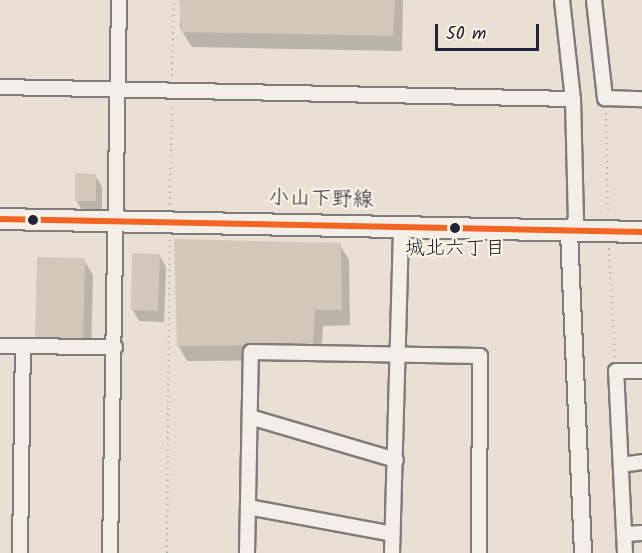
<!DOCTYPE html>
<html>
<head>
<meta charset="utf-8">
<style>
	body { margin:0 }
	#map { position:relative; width:642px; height:553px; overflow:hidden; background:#e9e0d3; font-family:Kalam,"Klee One",sans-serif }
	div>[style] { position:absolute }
	.shadow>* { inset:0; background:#0003 }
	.building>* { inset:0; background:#d2c7b9 }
	.path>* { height:2px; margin-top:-1px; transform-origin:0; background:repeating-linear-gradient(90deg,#aeaba9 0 1.5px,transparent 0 6px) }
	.roads { filter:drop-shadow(2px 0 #807c7b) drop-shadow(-2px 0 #807c7b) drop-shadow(0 2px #807c7b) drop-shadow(0 -2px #807c7b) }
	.minor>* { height:14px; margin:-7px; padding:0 7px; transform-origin:7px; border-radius:7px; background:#f3efe8 }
	.tertiary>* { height:16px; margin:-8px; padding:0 8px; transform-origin:8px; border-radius:8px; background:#f3efe8 }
	.secondary>* { height:20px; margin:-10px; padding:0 10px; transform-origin:10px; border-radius:10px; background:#f3efe8 }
	.bus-1>* { height:6px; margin:-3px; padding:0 3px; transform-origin:3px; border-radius:3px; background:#f26522 }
	.dots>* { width:16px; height:16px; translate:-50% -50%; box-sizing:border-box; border:3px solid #fcf5e5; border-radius:50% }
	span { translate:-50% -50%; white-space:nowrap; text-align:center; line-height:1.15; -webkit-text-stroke:4.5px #fcf5e5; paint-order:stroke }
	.bus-label { font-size:20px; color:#22223b }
	.street-label { font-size:21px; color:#22223b }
	.scale { position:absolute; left:435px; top:24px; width:104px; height:27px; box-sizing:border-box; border:3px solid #22223b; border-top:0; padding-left:8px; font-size:18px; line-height:21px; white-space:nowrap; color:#22223b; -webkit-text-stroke:4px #fcf5e5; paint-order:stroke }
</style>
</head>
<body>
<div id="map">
	<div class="shadow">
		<i style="clip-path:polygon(181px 0,403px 0,402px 51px,192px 47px,180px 28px)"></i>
		<i style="clip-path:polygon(95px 175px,102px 187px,102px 213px,83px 212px,76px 200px)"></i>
		<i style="clip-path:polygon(340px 245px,349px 260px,350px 325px,323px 326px,321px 360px,187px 361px,178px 345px)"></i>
		<i style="clip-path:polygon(160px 256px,166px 267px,164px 322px,139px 321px,132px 309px)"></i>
		<i style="clip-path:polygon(84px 260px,93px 275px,91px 354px,45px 353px,36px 338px)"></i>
	</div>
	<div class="building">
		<i style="clip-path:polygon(179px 0,395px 0,393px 36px,182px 32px)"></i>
		<i style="clip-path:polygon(75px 173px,96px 174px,96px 201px,75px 201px)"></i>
		<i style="clip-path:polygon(174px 239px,341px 243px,342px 310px,315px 310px,313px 345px,177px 346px)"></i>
		<i style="clip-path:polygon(132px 253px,160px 254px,158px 311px,131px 310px)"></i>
		<i style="clip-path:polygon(37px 257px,85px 258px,83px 339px,35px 338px)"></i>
	</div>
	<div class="path">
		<i style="left:172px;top:76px;width:76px;rotate:-88.5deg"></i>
		<i style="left:606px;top:113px;width:102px;rotate:88.9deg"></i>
		<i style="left:170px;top:205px;width:102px;rotate:-88.9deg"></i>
		<i style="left:609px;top:248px;width:111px;rotate:86.9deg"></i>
		<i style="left:167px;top:553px;width:315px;rotate:-89.5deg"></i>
	</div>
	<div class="roads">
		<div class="minor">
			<i style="left:562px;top:0;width:100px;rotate:83.7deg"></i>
			<i style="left:573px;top:99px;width:120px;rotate:88.6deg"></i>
			<i style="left:576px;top:219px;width:15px;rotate:118deg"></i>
			<i style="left:594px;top:0;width:99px;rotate:83.6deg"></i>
			<i style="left:605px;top:98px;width:37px;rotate:2deg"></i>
			<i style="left:0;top:87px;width:573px;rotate:1.2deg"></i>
			<i style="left:0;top:346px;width:115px;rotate:0.5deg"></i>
			<i style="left:250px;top:417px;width:152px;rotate:16.4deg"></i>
			<i style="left:621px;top:465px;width:21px;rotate:-8deg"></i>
			<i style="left:248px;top:507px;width:147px;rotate:10.5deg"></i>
			<i style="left:624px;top:534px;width:18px;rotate:-3deg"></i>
			<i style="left:20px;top:553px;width:206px;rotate:-89.2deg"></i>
			<i style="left:110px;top:553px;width:553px;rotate:-89.07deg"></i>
			<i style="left:247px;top:553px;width:201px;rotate:-88.9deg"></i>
			<i style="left:251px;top:352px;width:229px;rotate:1deg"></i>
			<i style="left:480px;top:356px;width:197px;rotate:90.3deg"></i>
			<i style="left:392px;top:553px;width:328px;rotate:-88.4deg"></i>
			<i style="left:625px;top:553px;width:182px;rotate:-92.8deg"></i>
			<i style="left:616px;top:371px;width:26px"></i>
		</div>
		<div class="tertiary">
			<i style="left:569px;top:232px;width:321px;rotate:87.5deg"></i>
		</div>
		<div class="secondary">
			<i style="left:0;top:219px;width:642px;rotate:1.16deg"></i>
		</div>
	</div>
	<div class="bus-1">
		<i style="left:0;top:219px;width:642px;rotate:1.16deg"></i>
	</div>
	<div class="dots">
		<i style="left:33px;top:220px;background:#22223b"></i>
		<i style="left:455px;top:228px;background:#22223b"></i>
	</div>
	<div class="bus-label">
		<span style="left:455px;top:249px">城北六丁目</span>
	</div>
	<div class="street-label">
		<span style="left:321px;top:200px;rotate:1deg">小山下野線</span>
	</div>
	<div class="scale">50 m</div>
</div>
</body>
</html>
